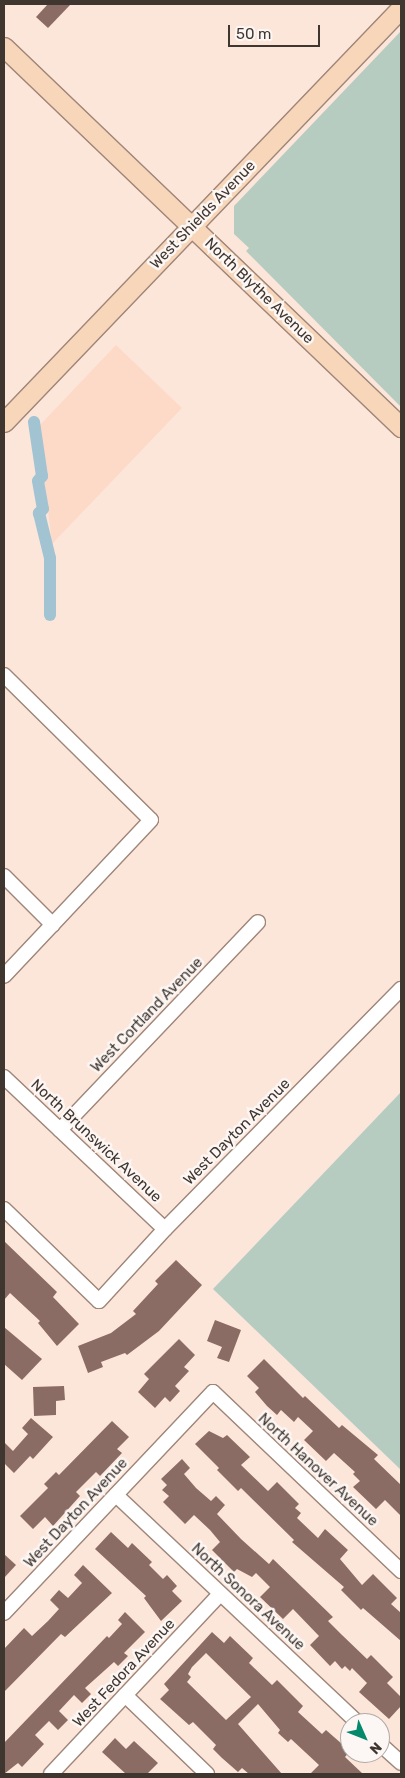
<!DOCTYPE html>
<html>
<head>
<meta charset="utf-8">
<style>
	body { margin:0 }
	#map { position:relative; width:405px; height:1778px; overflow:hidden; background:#fce6da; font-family:Rubik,sans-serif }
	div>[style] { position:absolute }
	.built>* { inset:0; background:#fddac8 }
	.green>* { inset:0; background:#b7ccc1 }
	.canal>* { height:12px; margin:-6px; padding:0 6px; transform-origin:6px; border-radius:6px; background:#a2c3d2 }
	.building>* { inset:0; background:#8b6c64 }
	.roads { filter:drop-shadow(1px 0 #9f8679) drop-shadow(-1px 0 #9f8679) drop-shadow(0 1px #9f8679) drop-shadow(0 -1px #9f8679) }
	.street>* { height:14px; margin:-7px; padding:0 7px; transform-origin:7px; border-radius:7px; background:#fff }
	.secondary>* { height:19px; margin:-9.5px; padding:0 9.5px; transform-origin:9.5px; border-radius:9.5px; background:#f7d6b9 }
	span { translate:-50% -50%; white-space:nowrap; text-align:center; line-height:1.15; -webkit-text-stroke:5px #fcf7f4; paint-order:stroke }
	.street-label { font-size:15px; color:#403630 }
	.frame { position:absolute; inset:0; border:5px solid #403630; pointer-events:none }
	.north { position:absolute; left:340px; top:1713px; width:50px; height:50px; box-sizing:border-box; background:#fcf7f4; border:1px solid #b1aaa6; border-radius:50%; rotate:134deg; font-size:14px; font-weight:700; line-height:20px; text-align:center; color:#403630 }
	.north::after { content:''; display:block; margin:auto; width:18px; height:22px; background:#04896d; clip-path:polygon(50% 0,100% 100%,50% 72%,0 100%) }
	.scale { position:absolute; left:228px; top:25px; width:92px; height:22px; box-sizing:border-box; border:2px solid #403630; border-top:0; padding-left:6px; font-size:15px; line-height:18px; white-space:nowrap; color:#403630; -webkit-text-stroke:4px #fcf7f4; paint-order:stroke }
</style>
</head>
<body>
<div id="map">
	<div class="built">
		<i style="clip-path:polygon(116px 345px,182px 408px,52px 544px,38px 427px)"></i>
	</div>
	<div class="green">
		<i style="clip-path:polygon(401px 31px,401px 407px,246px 251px,249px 248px,234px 234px,234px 206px)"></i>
		<i style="clip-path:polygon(401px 1092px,401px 1470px,213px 1289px)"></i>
	</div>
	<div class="canal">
		<i style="left:34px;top:422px;width:55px;rotate:81.6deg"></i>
		<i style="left:42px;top:476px;width:6px;rotate:129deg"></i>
		<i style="left:38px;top:481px;width:28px;rotate:80deg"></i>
		<i style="left:43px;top:509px;width:6px;rotate:135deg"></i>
		<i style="left:39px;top:513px;width:46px;rotate:76.3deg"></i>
		<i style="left:50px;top:558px;width:57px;rotate:90deg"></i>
	</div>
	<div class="building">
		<i style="clip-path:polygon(48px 4px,71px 4px,48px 28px,36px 17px)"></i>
		<i style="clip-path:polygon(4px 1241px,57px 1292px,53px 1297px,79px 1324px,57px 1346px,38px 1323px,40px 1321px,10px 1293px,4px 1300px)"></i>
		<i style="clip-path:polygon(176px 1260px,202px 1285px,159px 1331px,127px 1355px,125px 1353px,101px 1362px,103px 1367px,88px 1373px,78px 1346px,111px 1333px,136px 1314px,133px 1311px,158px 1284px,155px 1281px)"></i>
		<i style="clip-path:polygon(215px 1320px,241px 1330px,229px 1362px,217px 1358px,222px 1347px,207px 1341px)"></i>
		<i style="clip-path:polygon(4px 1327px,42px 1359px,22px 1380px,4px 1364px)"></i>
		<i style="clip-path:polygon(179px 1339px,195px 1355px,184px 1367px,189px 1371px,175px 1386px,180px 1391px,170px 1402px,165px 1397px,155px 1408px,138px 1392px,149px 1379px,144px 1374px)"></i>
		<i style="clip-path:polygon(264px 1359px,303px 1398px,305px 1396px,339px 1428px,342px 1425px,378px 1455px,374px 1459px,401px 1485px,401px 1516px,385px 1500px,376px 1509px,353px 1487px,360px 1481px,353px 1474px,355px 1472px,334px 1453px,326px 1461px,304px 1440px,313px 1431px,298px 1417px,294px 1422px,281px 1410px,277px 1415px,267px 1406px,255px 1392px,259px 1388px,247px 1376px)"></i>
		<i style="clip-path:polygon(64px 1386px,65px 1400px,56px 1401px,56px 1415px,34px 1416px,33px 1387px)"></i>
		<i style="clip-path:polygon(31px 1418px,53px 1437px,33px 1459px,30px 1456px,14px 1473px,4px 1463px,4px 1442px,13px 1451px,28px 1434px,22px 1428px)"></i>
		<i style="clip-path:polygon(112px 1421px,129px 1437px,117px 1449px,122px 1453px,100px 1476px,96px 1472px,76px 1492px,80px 1496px,53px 1526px,45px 1517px,33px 1529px,20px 1516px,48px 1488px,44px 1484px,56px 1472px,59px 1475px)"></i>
		<i style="clip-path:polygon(209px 1431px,223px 1438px,227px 1435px,250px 1457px,241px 1465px,268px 1491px,277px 1482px,299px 1504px,295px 1508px,301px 1513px,297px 1518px,318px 1538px,325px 1529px,348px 1550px,340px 1559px,362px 1585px,373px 1574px,397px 1598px,391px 1604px,401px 1613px,401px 1641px,363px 1608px,361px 1610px,341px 1590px,344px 1587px,292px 1542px,294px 1540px,241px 1488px,238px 1491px,217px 1470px,219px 1468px,195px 1444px)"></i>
		<i style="clip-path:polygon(182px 1459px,190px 1468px,184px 1474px,196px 1488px,211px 1501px,216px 1496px,225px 1505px,217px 1514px,241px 1539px,269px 1564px,273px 1559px,333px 1617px,328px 1621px,342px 1635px,367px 1659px,371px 1655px,393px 1677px,387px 1683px,401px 1697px,401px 1706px,389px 1719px,359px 1692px,367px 1683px,352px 1668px,350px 1671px,345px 1666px,342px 1669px,335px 1661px,330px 1666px,310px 1645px,319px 1636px,293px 1609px,283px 1619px,260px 1597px,270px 1587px,256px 1573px,252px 1577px,237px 1569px,234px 1572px,212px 1550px,220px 1542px,210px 1530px,194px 1515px,185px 1524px,163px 1502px,169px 1496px,162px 1490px,167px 1485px,161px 1479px)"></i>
		<i style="clip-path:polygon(111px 1532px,128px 1548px,132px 1543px,152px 1562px,149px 1565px,163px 1579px,167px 1575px,177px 1586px,172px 1591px,182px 1601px,161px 1621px,144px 1598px,146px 1596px,95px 1549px)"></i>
		<i style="clip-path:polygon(4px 1554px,16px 1565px,4px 1578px)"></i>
		<i style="clip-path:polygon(83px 1565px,112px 1593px,65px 1637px,61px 1634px,4px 1692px,4px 1649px,24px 1628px,32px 1636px,48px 1621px,59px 1609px,50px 1600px,59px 1590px,68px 1598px,82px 1583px,74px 1575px)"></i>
		<i style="clip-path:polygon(125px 1612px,145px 1632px,124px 1653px,128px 1656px,118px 1666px,114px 1662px,85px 1688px,91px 1694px,82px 1703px,74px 1695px,59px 1711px,68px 1720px,58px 1730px,49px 1721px,35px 1735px,44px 1744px,22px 1767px,18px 1763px,4px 1774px,4px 1743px,107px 1636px,109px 1638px,122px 1624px,118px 1620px)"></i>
		<i style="clip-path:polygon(evenodd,212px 1632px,224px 1643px,230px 1636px,253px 1658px,249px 1663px,272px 1685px,277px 1680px,303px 1706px,298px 1712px,322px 1734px,326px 1730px,350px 1751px,345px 1757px,363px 1774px,310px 1774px,319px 1765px,291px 1739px,288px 1742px,278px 1733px,280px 1730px,258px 1704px,238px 1724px,282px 1774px,249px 1774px,242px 1768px,238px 1772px,222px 1758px,213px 1749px,216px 1745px,193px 1722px,189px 1725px,160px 1699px,169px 1690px,164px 1684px,212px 1632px,206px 1653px,251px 1697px,226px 1720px,187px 1682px,191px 1677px,188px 1674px,192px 1667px,206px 1653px)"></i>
		<i style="clip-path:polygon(115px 1738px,126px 1749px,134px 1741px,158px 1763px,147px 1774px,126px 1774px,102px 1752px)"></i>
	</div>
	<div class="roads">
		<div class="street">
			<i style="left:4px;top:675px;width:206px;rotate:44.6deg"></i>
			<i style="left:151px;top:820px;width:214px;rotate:133.3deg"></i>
			<i style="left:4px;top:876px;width:69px;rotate:45deg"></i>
			<i style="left:4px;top:1077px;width:221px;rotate:43.4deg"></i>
			<i style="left:60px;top:1130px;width:287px;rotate:-46.4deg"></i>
			<i style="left:4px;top:1209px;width:132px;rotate:44.1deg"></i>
			<i style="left:99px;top:1301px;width:98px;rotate:-47.5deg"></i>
			<i style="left:165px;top:1229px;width:337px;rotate:-45.5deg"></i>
			<i style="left:116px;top:1495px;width:332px;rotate:43.3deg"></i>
			<i style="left:4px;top:1613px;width:304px;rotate:-46.6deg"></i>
			<i style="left:213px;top:1392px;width:260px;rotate:43.6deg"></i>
			<i style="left:125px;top:1695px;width:114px;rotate:43.9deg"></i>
			<i style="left:380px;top:1744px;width:28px;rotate:42deg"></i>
			<i style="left:51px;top:1774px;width:247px;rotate:-46.8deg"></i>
		</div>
		<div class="secondary">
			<i style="left:4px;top:47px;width:550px;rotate:43.75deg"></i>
			<i style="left:4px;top:422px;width:574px;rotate:-46.2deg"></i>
		</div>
	</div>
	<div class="street-label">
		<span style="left:203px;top:215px;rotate:-46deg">West Shields Avenue</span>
		<span style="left:259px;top:291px;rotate:44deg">North Blythe Avenue</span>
		<span style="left:147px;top:1015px;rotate:-46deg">West Cortland Avenue</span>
		<span style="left:237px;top:1132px;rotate:-45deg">West Dayton Avenue</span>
		<span style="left:96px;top:1141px;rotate:43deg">North Brunswick Avenue</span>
		<span style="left:318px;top:1470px;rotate:43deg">North Hanover Avenue</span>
		<span style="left:76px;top:1513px;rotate:-47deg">West Dayton Avenue</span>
		<span style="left:248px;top:1597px;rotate:43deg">North Sonora Avenue</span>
		<span style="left:124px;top:1673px;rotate:-47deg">West Fedora Avenue</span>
	</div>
	<div class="frame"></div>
	<div class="north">N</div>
	<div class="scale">50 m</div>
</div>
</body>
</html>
